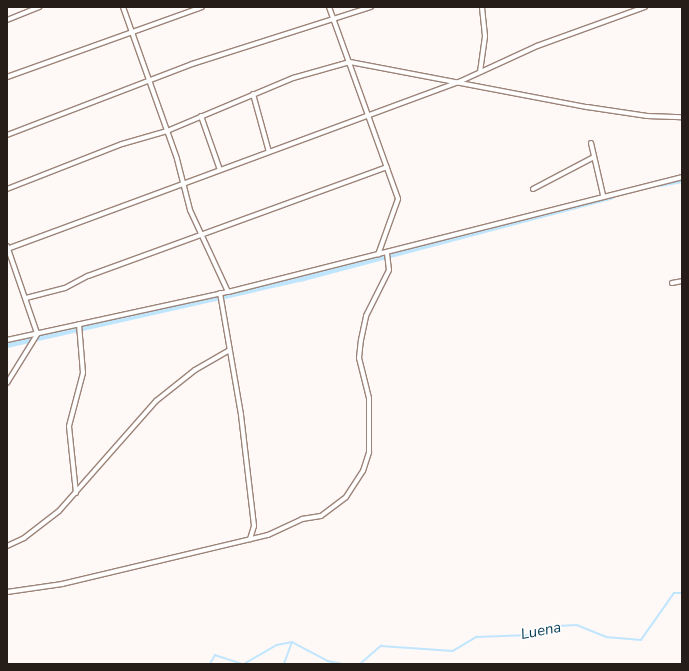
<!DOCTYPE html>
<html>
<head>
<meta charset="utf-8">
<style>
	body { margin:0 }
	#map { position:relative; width:689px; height:671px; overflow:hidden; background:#fef8f6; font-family:"Nunito Sans",sans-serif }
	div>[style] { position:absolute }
	.stream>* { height:1.5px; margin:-0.75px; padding:0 0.75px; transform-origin:0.75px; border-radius:0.75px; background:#c0e6fe }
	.canal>* { height:5.5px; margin:-2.75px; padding:0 2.75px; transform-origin:2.75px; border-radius:2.75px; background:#c0e6fe }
	.roads { filter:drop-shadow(1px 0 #9c8479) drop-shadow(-1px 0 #9c8479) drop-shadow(0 1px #9c8479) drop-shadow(0 -1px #9c8479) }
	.minor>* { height:4px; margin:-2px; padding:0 2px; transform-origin:2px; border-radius:2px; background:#fff }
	span { translate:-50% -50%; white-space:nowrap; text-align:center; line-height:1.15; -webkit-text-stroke:3px #fff; paint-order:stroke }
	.water-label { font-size:15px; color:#063d57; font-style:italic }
	.frame { position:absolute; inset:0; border:8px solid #261d19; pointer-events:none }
</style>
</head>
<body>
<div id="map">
	<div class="stream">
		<i style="left:210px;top:664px;width:10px;rotate:-61deg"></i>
		<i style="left:215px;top:655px;width:29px;rotate:18deg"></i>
		<i style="left:244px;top:664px;width:38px;rotate:-30deg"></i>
		<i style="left:277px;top:645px;width:15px;rotate:-11deg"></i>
		<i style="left:292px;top:642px;width:41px;rotate:27.8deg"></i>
		<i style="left:328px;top:661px;width:16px;rotate:11deg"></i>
		<i style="left:284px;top:664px;width:23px;rotate:-70deg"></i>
		<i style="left:360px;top:664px;width:28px;rotate:-41deg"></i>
		<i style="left:381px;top:646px;width:72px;rotate:4deg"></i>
		<i style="left:453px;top:651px;width:27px;rotate:-31deg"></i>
		<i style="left:476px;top:637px;width:57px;rotate:-2deg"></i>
		<i style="left:533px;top:635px;width:27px;rotate:-20deg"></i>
		<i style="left:558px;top:626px;width:19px;rotate:-3deg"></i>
		<i style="left:577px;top:625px;width:31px;rotate:22deg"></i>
		<i style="left:606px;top:637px;width:35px;rotate:5deg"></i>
		<i style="left:641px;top:640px;width:57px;rotate:-54.9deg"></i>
		<i style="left:674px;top:593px;width:8px"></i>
	</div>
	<div class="canal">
		<i style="left:660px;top:184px;width:22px;rotate:-10deg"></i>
		<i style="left:7px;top:345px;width:300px;rotate:-12.7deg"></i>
		<i style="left:300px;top:279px;width:322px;rotate:-14.8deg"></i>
	</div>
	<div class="roads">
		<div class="minor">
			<i style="left:123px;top:7px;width:161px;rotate:70.4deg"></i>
			<i style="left:177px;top:159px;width:53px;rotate:75.7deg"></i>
			<i style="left:190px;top:210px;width:90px;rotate:65.1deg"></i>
			<i style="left:228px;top:292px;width:468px;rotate:-14.2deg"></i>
			<i style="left:329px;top:7px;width:204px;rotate:70.2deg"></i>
			<i style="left:398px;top:199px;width:59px;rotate:109.7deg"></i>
			<i style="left:7px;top:20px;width:35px;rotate:-22deg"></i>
			<i style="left:480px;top:72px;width:36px;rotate:-82deg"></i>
			<i style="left:485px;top:36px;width:29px;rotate:-96deg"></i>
			<i style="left:7px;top:77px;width:207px;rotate:-19.7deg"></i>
			<i style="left:253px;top:94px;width:60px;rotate:74.6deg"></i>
			<i style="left:201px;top:116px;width:57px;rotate:70.6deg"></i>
			<i style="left:7px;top:135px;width:198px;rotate:-21deg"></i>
			<i style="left:192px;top:64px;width:188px;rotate:-17.7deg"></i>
			<i style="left:591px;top:143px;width:53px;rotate:77deg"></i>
			<i style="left:7px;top:189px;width:123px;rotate:-21.4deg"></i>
			<i style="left:122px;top:144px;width:47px;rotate:-16.1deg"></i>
			<i style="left:167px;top:131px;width:137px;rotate:-22.8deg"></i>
			<i style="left:293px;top:78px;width:59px;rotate:-15.7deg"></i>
			<i style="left:350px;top:62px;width:241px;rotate:10.8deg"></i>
			<i style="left:587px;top:107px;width:61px;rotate:8.5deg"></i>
			<i style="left:647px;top:116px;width:35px;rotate:2deg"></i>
			<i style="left:533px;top:189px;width:67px;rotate:-27.7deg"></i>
			<i style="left:7px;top:246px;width:92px;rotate:71deg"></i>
			<i style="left:7px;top:249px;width:484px;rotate:-20.3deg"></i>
			<i style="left:461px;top:81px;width:84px;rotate:-24.7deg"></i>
			<i style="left:537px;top:46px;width:115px;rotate:-19.9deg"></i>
			<i style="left:672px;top:283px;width:10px;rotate:-11deg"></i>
			<i style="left:220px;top:293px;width:124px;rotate:80.2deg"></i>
			<i style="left:241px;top:415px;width:112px;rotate:83.3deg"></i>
			<i style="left:254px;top:526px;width:14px;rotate:107deg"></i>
			<i style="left:26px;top:298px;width:40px;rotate:-14.4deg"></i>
			<i style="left:65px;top:288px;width:26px;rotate:-28deg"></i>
			<i style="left:88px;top:276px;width:318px;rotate:-20deg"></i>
			<i style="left:7px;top:340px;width:226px;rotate:-12.3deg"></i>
			<i style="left:7px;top:383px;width:59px;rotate:-58.2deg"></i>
			<i style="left:76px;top:493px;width:67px;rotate:-96deg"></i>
			<i style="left:69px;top:426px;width:55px;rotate:-75.2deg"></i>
			<i style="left:83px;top:373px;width:49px;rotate:-94.7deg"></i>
			<i style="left:7px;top:546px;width:19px;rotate:-25deg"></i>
			<i style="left:24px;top:538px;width:44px;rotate:-37.6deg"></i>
			<i style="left:59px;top:511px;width:147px;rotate:-48.6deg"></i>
			<i style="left:156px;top:401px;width:50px;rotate:-38.5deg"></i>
			<i style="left:195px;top:370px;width:39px;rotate:-30deg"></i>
			<i style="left:7px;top:592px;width:56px;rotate:-8.3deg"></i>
			<i style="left:62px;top:584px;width:212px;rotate:-13.4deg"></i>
			<i style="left:268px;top:535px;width:38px;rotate:-25deg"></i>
			<i style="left:302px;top:519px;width:19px;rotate:-9deg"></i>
			<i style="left:321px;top:516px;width:31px;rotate:-37deg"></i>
			<i style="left:346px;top:497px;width:31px;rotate:-57deg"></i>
			<i style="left:363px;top:471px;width:20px;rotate:-72deg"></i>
			<i style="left:369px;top:452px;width:54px;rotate:-90deg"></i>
			<i style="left:369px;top:398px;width:41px;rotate:-104deg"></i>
			<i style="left:359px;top:358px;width:18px;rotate:-84deg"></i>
			<i style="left:361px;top:340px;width:25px;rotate:-78deg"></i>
			<i style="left:366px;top:316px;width:51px;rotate:-63.4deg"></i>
			<i style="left:389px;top:270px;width:17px;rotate:-97deg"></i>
		</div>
	</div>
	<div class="water-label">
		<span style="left:541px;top:631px;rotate:-11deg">Luena</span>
	</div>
	<div class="frame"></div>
</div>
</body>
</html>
